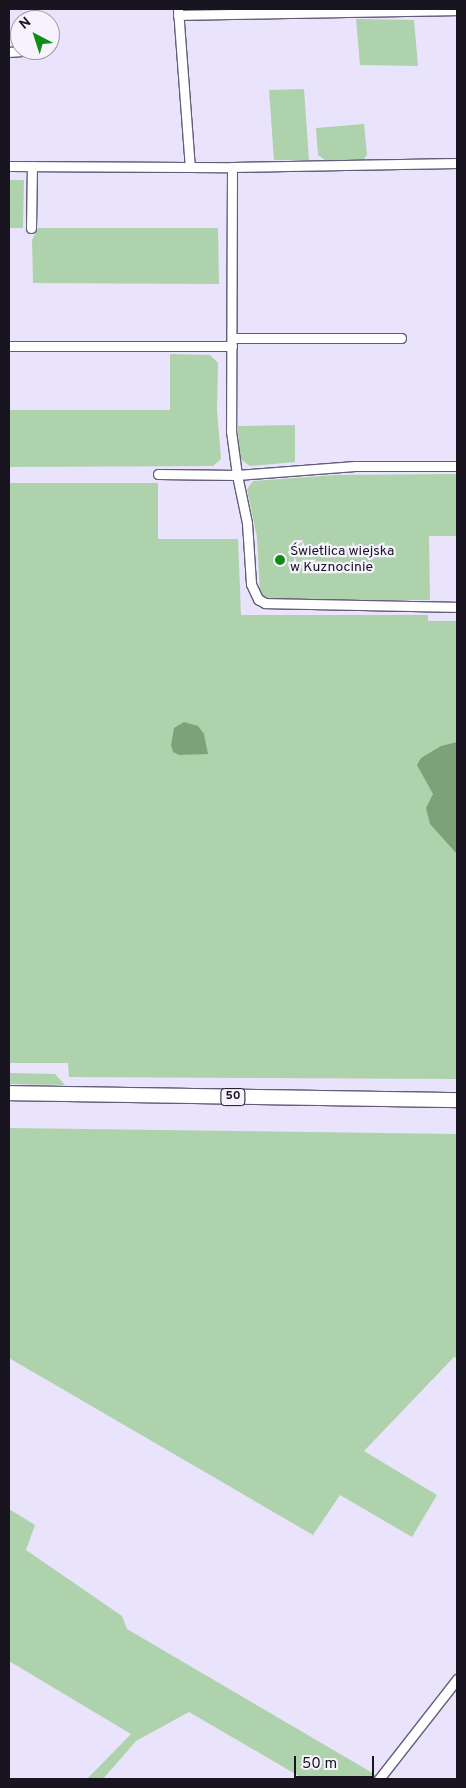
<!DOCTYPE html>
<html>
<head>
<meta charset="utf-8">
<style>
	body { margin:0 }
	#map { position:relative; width:466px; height:1788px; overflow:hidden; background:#eae3fc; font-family:Overpass,sans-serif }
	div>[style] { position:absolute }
	.green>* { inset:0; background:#aed2ab }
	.water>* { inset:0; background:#7da27a }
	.roads { filter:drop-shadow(1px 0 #645d77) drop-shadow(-1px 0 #645d77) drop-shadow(0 1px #645d77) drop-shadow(0 -1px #645d77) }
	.minor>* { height:9px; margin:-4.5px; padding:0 4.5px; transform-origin:4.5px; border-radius:4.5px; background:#fff }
	.primary>* { height:14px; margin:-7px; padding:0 7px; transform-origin:7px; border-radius:7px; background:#fff }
	.dots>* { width:14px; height:14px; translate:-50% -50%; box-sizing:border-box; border:2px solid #f6f3ff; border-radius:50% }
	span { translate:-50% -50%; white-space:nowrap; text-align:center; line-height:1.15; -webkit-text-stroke:4.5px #f6f3ff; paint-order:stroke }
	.shield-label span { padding:1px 4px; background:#f6f3ff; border:1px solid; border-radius:4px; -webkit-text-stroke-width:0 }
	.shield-label { font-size:12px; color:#181520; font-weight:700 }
	.poi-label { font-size:14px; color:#181520 }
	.left { translate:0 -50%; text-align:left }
	.frame { position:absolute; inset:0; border:10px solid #181520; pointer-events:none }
	.north { position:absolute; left:10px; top:10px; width:50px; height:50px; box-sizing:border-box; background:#f6f3ff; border:1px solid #9d9aa6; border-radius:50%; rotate:320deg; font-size:14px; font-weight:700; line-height:20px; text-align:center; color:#181520 }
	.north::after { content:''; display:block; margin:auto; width:18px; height:22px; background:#128c14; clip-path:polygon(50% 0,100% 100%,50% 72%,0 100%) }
	.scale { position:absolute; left:294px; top:1756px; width:80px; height:22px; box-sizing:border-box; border:2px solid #181520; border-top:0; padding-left:6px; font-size:15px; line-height:18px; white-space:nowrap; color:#181520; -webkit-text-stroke:4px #f6f3ff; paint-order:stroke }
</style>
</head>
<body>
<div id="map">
	<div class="green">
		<i style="clip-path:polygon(356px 19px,414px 20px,418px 66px,360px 65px)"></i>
		<i style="clip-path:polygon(304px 89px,309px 160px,274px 160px,269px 90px)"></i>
		<i style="clip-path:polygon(364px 124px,367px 155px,363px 160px,325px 160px,318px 155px,316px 128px)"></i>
		<i style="clip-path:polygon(9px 180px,24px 180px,23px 228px,9px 228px)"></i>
		<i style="clip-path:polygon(38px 228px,218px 228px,219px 284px,33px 283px,32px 240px)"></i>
		<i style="clip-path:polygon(170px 354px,210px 355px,218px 363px,217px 410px,221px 459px,213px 466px,9px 467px,9px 410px,170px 410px)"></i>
		<i style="clip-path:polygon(295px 425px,295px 462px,250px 466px,239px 458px,238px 426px)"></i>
		<i style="clip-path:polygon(457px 474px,457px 536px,429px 536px,430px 600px,267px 600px,260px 592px,257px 537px,247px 489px,253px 481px,336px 475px)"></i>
		<i style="clip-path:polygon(9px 483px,158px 483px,158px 539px,238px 539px,241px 615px,428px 615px,428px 621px,457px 621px,457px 1079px,69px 1077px,68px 1063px,9px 1063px)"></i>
		<i style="clip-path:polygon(9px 1073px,55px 1074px,65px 1085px,9px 1084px)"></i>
		<i style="clip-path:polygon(9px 1128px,457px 1134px,457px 1358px,454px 1357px,364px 1451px,437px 1495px,412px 1537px,340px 1495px,313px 1535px,9px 1358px)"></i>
		<i style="clip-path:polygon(9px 1509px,35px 1525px,26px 1550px,122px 1616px,127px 1629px,376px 1775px,373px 1779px,304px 1779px,189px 1712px,136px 1741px,103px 1779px,87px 1779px,131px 1734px,9px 1661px)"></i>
	</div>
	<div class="water">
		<i style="clip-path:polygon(184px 722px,198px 726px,204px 734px,208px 754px,179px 755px,173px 752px,171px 745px,174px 728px)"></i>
		<i style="clip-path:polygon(457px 742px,457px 854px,430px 824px,426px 808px,433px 794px,417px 765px,421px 758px,441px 746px)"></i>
	</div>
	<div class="roads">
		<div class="minor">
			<i style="left:178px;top:9px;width:158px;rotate:85.7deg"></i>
			<i style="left:178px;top:15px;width:279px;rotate:-1deg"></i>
			<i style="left:9px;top:52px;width:27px;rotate:-4deg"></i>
			<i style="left:9px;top:166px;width:223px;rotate:0.3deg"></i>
			<i style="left:232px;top:167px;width:225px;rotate:-1deg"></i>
			<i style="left:232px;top:167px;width:264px;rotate:90.2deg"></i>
			<i style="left:231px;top:431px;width:44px;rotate:82.2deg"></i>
			<i style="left:237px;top:475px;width:118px;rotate:-4.4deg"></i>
			<i style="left:355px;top:466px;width:102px"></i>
			<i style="left:31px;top:228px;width:62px;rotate:-89.1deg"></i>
			<i style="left:232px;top:338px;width:169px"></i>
			<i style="left:9px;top:346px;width:223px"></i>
			<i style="left:158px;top:474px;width:79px;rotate:0.7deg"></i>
			<i style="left:237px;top:475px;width:49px;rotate:78.2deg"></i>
			<i style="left:247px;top:523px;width:61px;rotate:86.2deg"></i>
			<i style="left:251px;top:584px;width:17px;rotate:65deg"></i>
			<i style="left:258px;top:599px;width:8px;rotate:30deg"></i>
			<i style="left:265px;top:603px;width:192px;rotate:1.2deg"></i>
			<i style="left:379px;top:1779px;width:127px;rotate:-52deg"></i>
		</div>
		<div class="primary">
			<i style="left:9px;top:1093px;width:448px;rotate:0.9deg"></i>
		</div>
	</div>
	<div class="dots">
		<i style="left:280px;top:560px;background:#128c14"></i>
	</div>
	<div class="shield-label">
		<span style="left:233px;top:1097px">50</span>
	</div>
	<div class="poi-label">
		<span class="left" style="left:290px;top:560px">Świetlica wiejska<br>w Kuznocinie</span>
	</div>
	<div class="frame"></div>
	<div class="north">N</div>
	<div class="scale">50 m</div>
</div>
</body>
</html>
